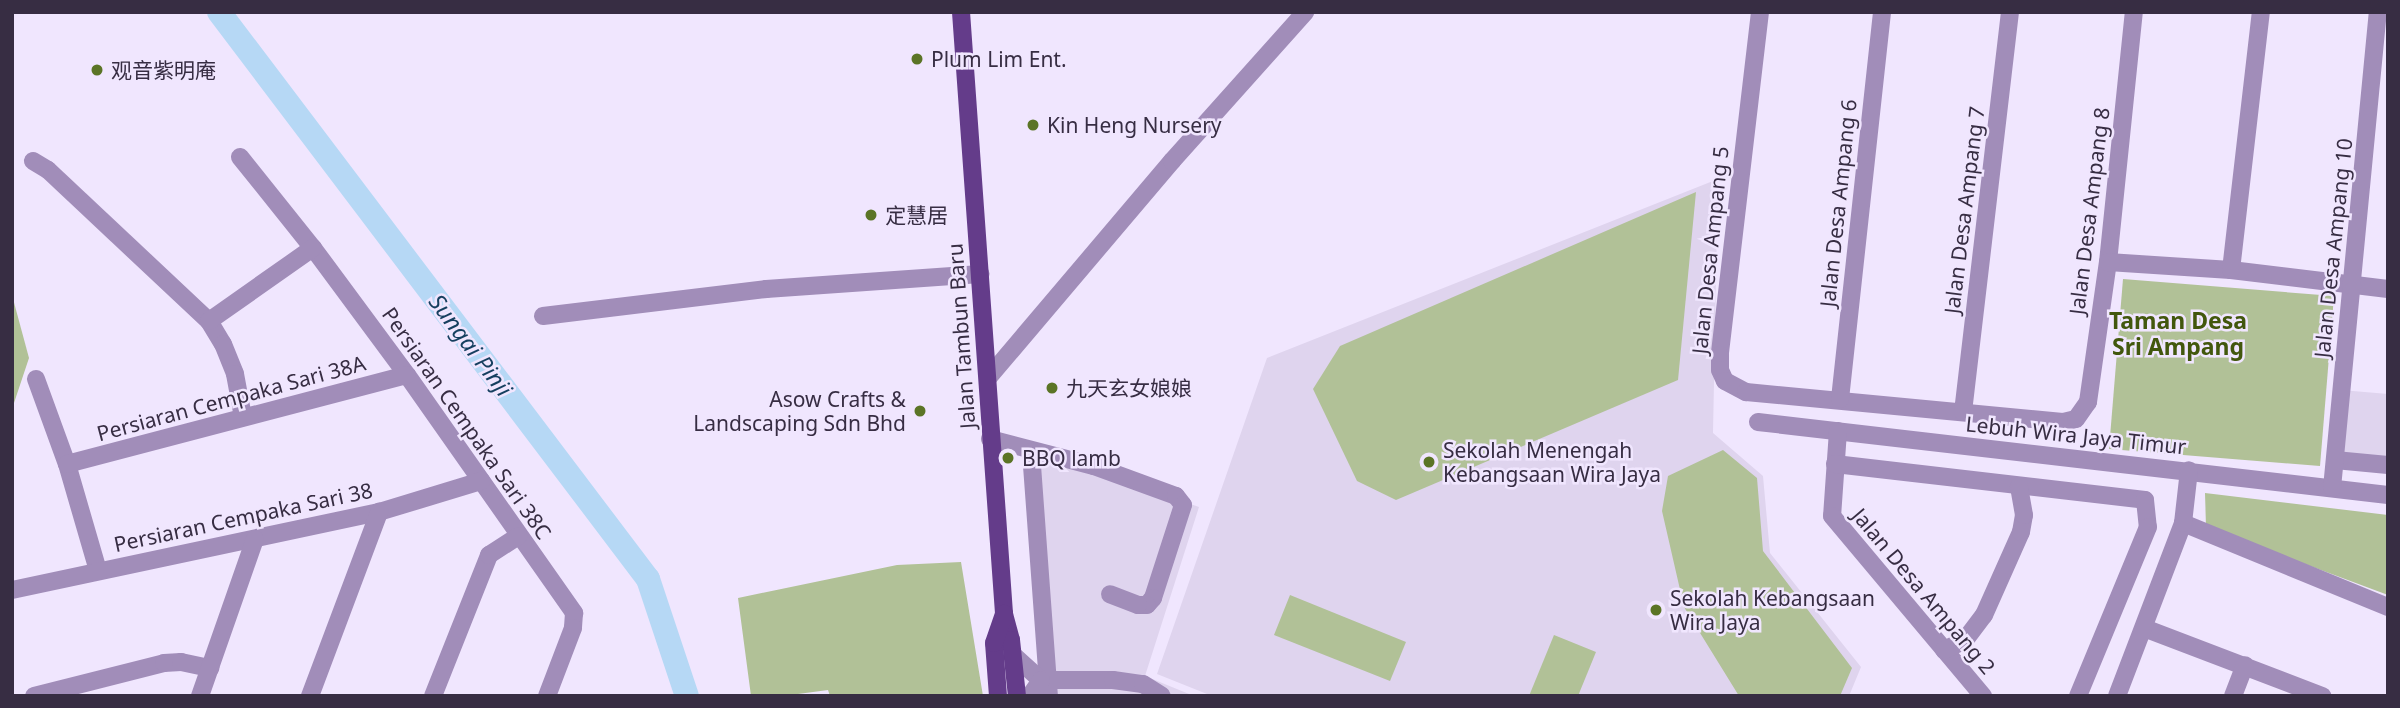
<!DOCTYPE html>
<html>
<head>
<meta charset="utf-8">
<style>
	body { margin:0 }
	#map { position:relative; width:2400px; height:708px; overflow:hidden; background:#f0e6fe; font-family:"Noto Sans","Noto Sans SC",sans-serif }
	div>[style] { position:absolute }
	.built>* { inset:0; background:#dfd4ee }
	.green>* { inset:0; background:#b1c197 }
	.river>* { height:24px; margin:-12px; padding:0 12px; transform-origin:12px; border-radius:12px; background:#b6d8f5 }
	.minor>* { height:18px; margin:-9px; padding:0 9px; transform-origin:9px; border-radius:9px; background:#a18db9 }
	.major>* { height:18px; margin:-9px; padding:0 9px; transform-origin:9px; border-radius:9px; background:#643c8a }
	.dots>* { width:19px; height:19px; translate:-50% -50%; box-sizing:border-box; border:4px solid #f0e6fe; border-radius:50% }
	span { translate:-50% -50%; white-space:nowrap; text-align:center; line-height:1.15; -webkit-text-stroke:5px #f0e6fe; paint-order:stroke }
	.poi-label { font-size:21px; color:#372d43 }
	.left { translate:0 -50%; text-align:left }
	.right { translate:-100% -50%; text-align:right }
	.street-label { font-size:21px; color:#372d43 }
	.neighbourhood-label { font-size:23px; color:#42570d; font-weight:700 }
	.water-label { font-size:23px; color:#153f5f; font-style:italic }
	.frame { position:absolute; inset:0; border:14px solid #372d43; pointer-events:none }
</style>
</head>
<body>
<div id="map">
	<div class="built">
		<i style="clip-path:polygon(1718px 179px,1713px 433px,1763px 476px,1770px 553px,1861px 667px,1849px 696px,1212px 696px,1157px 674px,1267px 358px)"></i>
		<i style="clip-path:polygon(2341px 390px,2388px 394px,2388px 466px,2334px 460px)"></i>
		<i style="clip-path:polygon(1026px 446px,1199px 507px,1145px 676px,1194px 696px,1053px 696px)"></i>
	</div>
	<div class="green">
		<i style="clip-path:polygon(1696px 192px,1678px 380px,1396px 500px,1357px 481px,1313px 389px,1340px 346px)"></i>
		<i style="clip-path:polygon(2123px 279px,2334px 296px,2320px 466px,2109px 449px)"></i>
		<i style="clip-path:polygon(12px 295px,29px 358px,12px 409px)"></i>
		<i style="clip-path:polygon(1723px 450px,1757px 478px,1763px 551px,1852px 668px,1840px 696px,1739px 696px,1684px 607px,1662px 511px,1668px 476px)"></i>
		<i style="clip-path:polygon(2205px 493px,2388px 515px,2388px 595px,2206px 527px)"></i>
		<i style="clip-path:polygon(961px 562px,983px 696px,830px 696px,828px 690px,783px 696px,751px 696px,738px 598px,897px 565px)"></i>
		<i style="clip-path:polygon(1290px 595px,1406px 642px,1390px 681px,1274px 635px)"></i>
		<i style="clip-path:polygon(1554px 635px,1596px 652px,1578px 696px,1529px 696px)"></i>
	</div>
	<div class="river">
		<i style="left:219px;top:12px;width:711px;rotate:52.89deg"></i>
		<i style="left:648px;top:579px;width:123px;rotate:71.6deg"></i>
	</div>
	<div class="minor">
		<i style="left:1760px;top:12px;width:345px;rotate:96.7deg"></i>
		<i style="left:1720px;top:355px;width:15px;rotate:90deg"></i>
		<i style="left:1720px;top:370px;width:12px;rotate:66deg"></i>
		<i style="left:1725px;top:381px;width:24px;rotate:28deg"></i>
		<i style="left:1746px;top:392px;width:318px;rotate:5.4deg"></i>
		<i style="left:2063px;top:422px;width:13px;rotate:-13deg"></i>
		<i style="left:2076px;top:419px;width:21px;rotate:-55deg"></i>
		<i style="left:2088px;top:402px;width:141px;rotate:-81.9deg"></i>
		<i style="left:2108px;top:262px;width:251px;rotate:-84.1deg"></i>
		<i style="left:240px;top:157px;width:117px;rotate:51.3deg"></i>
		<i style="left:313px;top:248px;width:158px;rotate:53.5deg"></i>
		<i style="left:407px;top:375px;width:291px;rotate:54.9deg"></i>
		<i style="left:574px;top:613px;width:15px;rotate:94deg"></i>
		<i style="left:573px;top:628px;width:73px;rotate:110.9deg"></i>
		<i style="left:33px;top:161px;width:17px;rotate:31deg"></i>
		<i style="left:48px;top:170px;width:221px;rotate:43.2deg"></i>
		<i style="left:209px;top:321px;width:27px;rotate:59deg"></i>
		<i style="left:223px;top:344px;width:32px;rotate:68deg"></i>
		<i style="left:235px;top:374px;width:44px;rotate:79.5deg"></i>
		<i style="left:2108px;top:262px;width:123px;rotate:3.7deg"></i>
		<i style="left:2231px;top:270px;width:158px;rotate:6.9deg"></i>
		<i style="left:2231px;top:270px;width:260px;rotate:-83.4deg"></i>
		<i style="left:543px;top:316px;width:225px;rotate:-6.9deg"></i>
		<i style="left:766px;top:289px;width:215px;rotate:-4deg"></i>
		<i style="left:209px;top:321px;width:127px;rotate:-35.1deg"></i>
		<i style="left:988px;top:378px;width:285px;rotate:-49.7deg"></i>
		<i style="left:1172px;top:161px;width:200px;rotate:-48.2deg"></i>
		<i style="left:36px;top:379px;width:90px;rotate:70deg"></i>
		<i style="left:67px;top:464px;width:111px;rotate:73.8deg"></i>
		<i style="left:1840px;top:399px;width:389px;rotate:-83.8deg"></i>
		<i style="left:1963px;top:412px;width:403px;rotate:-83.3deg"></i>
		<i style="left:1758px;top:422px;width:634px;rotate:6.61deg"></i>
		<i style="left:1838px;top:431px;width:85px;rotate:94deg"></i>
		<i style="left:1832px;top:516px;width:235px;rotate:50deg"></i>
		<i style="left:990px;top:439px;width:107px;rotate:14.6deg"></i>
		<i style="left:1094px;top:466px;width:87px;rotate:20.1deg"></i>
		<i style="left:1176px;top:496px;width:11px;rotate:52deg"></i>
		<i style="left:1183px;top:505px;width:98px;rotate:107.9deg"></i>
		<i style="left:1153px;top:598px;width:9px;rotate:131deg"></i>
		<i style="left:1147px;top:605px;width:9px;rotate:180deg"></i>
		<i style="left:1138px;top:605px;width:30px;rotate:-159deg"></i>
		<i style="left:1031px;top:452px;width:245px;rotate:85.8deg"></i>
		<i style="left:2335px;top:460px;width:53px;rotate:5.4deg"></i>
		<i style="left:67px;top:464px;width:351px;rotate:-14.7deg"></i>
		<i style="left:1835px;top:464px;width:312px;rotate:6.6deg"></i>
		<i style="left:2145px;top:500px;width:27px;rotate:84deg"></i>
		<i style="left:2148px;top:527px;width:183px;rotate:112.5deg"></i>
		<i style="left:2332px;top:488px;width:478px;rotate:-84.5deg"></i>
		<i style="left:2183px;top:523px;width:222px;rotate:22.3deg"></i>
		<i style="left:12px;top:590px;width:375px;rotate:-12deg"></i>
		<i style="left:379px;top:512px;width:107px;rotate:-16.9deg"></i>
		<i style="left:2144px;top:628px;width:191px;rotate:20.9deg"></i>
		<i style="left:1944px;top:650px;width:23px;rotate:-25deg"></i>
		<i style="left:1965px;top:640px;width:31px;rotate:-53deg"></i>
		<i style="left:1984px;top:615px;width:91px;rotate:-66deg"></i>
		<i style="left:2021px;top:532px;width:17px;rotate:-80deg"></i>
		<i style="left:2024px;top:515px;width:29px;rotate:-100deg"></i>
		<i style="left:1012px;top:654px;width:39px;rotate:42deg"></i>
		<i style="left:1041px;top:680px;width:72px"></i>
		<i style="left:1113px;top:680px;width:30px;rotate:8deg"></i>
		<i style="left:1143px;top:684px;width:22px;rotate:32deg"></i>
		<i style="left:34px;top:696px;width:134px;rotate:-14.2deg"></i>
		<i style="left:164px;top:663px;width:17px;rotate:-3deg"></i>
		<i style="left:181px;top:662px;width:30px;rotate:12deg"></i>
		<i style="left:200px;top:696px;width:166px;rotate:-70.7deg"></i>
		<i style="left:310px;top:696px;width:197px;rotate:-69.4deg"></i>
		<i style="left:433px;top:696px;width:152px;rotate:-68.3deg"></i>
		<i style="left:489px;top:555px;width:35px;rotate:-33deg"></i>
		<i style="left:1030px;top:696px;width:19px;rotate:-55deg"></i>
		<i style="left:2117px;top:696px;width:185px;rotate:-69.1deg"></i>
		<i style="left:2183px;top:523px;width:53px;rotate:-83.5deg"></i>
		<i style="left:2233px;top:696px;width:33px;rotate:-69deg"></i>
	</div>
	<div class="major">
		<i style="left:961px;top:12px;width:604px;rotate:85.91deg"></i>
		<i style="left:1004px;top:614px;width:27px;rotate:75deg"></i>
		<i style="left:1011px;top:640px;width:56px;rotate:83.9deg"></i>
		<i style="left:998px;top:696px;width:53px;rotate:-94.3deg"></i>
		<i style="left:994px;top:643px;width:31px;rotate:-71deg"></i>
	</div>
	<div class="dots">
		<i style="left:917px;top:59px;background:#5b7426"></i>
		<i style="left:97px;top:70px;background:#5b7426"></i>
		<i style="left:1033px;top:125px;background:#5b7426"></i>
		<i style="left:871px;top:215px;background:#5b7426"></i>
		<i style="left:1052px;top:388px;background:#5b7426"></i>
		<i style="left:920px;top:411px;background:#5b7426"></i>
		<i style="left:1008px;top:458px;background:#5b7426"></i>
		<i style="left:1429px;top:462px;background:#5b7426"></i>
		<i style="left:1656px;top:610px;background:#5b7426"></i>
	</div>
	<div class="poi-label">
		<span class="left" style="left:931px;top:59px">Plum Lim Ent.</span>
		<span class="left" style="left:111px;top:70px">观音紫明庵</span>
		<span class="left" style="left:1047px;top:125px">Kin Heng Nursery</span>
		<span class="left" style="left:885px;top:215px">定慧居</span>
		<span class="left" style="left:1066px;top:388px">九天玄女娘娘</span>
		<span class="right" style="left:906px;top:411px">Asow Crafts &amp;<br>Landscaping Sdn Bhd</span>
		<span class="left" style="left:1443px;top:462px">Sekolah Menengah<br>Kebangsaan Wira Jaya</span>
		<span class="left" style="left:1022px;top:458px">BBQ lamb</span>
		<span class="left" style="left:1670px;top:610px">Sekolah Kebangsaan<br>Wira Jaya</span>
	</div>
	<div class="street-label">
		<span style="left:1838px;top:203px;rotate:-84deg">Jalan Desa Ampang 6</span>
		<span style="left:1964px;top:210px;rotate:-83deg">Jalan Desa Ampang 7</span>
		<span style="left:2089px;top:211px;rotate:-83deg">Jalan Desa Ampang 8</span>
		<span style="left:2333px;top:248px;rotate:-84deg">Jalan Desa Ampang 10</span>
		<span style="left:1710px;top:250px;rotate:-84deg">Jalan Desa Ampang 5</span>
		<span style="left:961px;top:336px;rotate:-94deg">Jalan Tambun Baru</span>
		<span style="left:231px;top:398px;rotate:-15deg">Persiaran Cempaka Sari 38A</span>
		<span style="left:467px;top:423px;rotate:55deg">Persiaran Cempaka Sari 38C</span>
		<span style="left:2076px;top:435px;rotate:6deg">Lebuh Wira Jaya Timur</span>
		<span style="left:243px;top:517px;rotate:-12deg">Persiaran Cempaka Sari 38</span>
		<span style="left:1924px;top:591px;rotate:50deg">Jalan Desa Ampang 2</span>
	</div>
	<div class="neighbourhood-label">
		<span style="left:2178px;top:333px">Taman Desa<br>Sri Ampang</span>
	</div>
	<div class="water-label">
		<span style="left:471px;top:345px;rotate:53deg">Sungai Pinji</span>
	</div>
	<div class="frame"></div>
</div>
</body>
</html>
